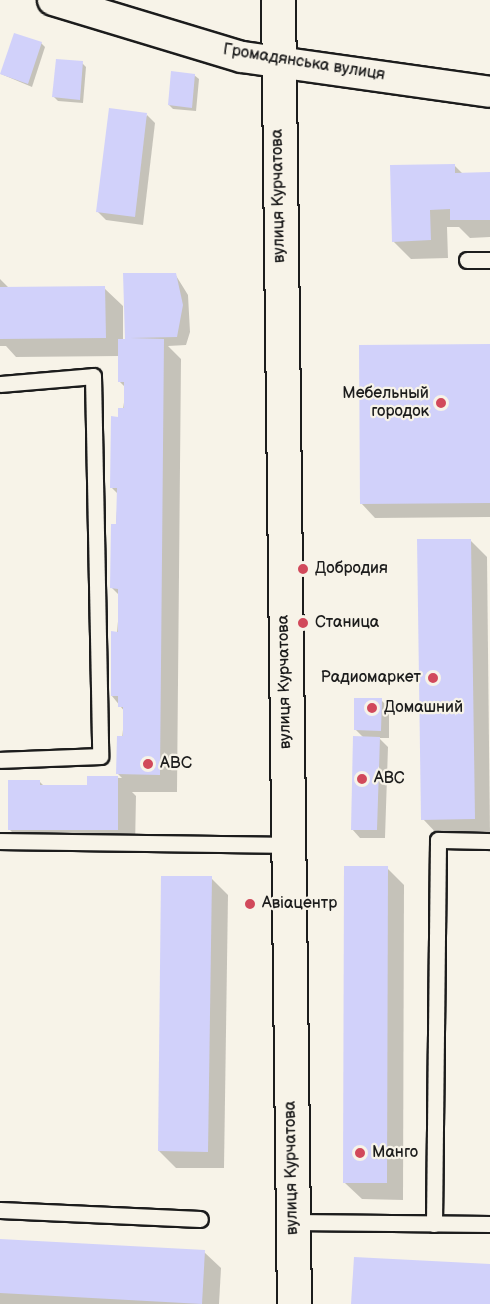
<!DOCTYPE html>
<html>
<head>
<meta charset="utf-8">
<style>
	body { margin:0 }
	#map { position:relative; width:490px; height:1304px; overflow:hidden; background:#f7f3e8; font-family:"Balsamiq Sans",sans-serif }
	div>[style] { position:absolute }
	.shadow>* { inset:0; background:#0003 }
	.building>* { inset:0; background:#d1d1fa }
	.roads { filter:drop-shadow(2px 0 #1c1c1c) drop-shadow(-2px 0 #1c1c1c) drop-shadow(0 2px #1c1c1c) drop-shadow(0 -2px #1c1c1c) }
	.service>* { height:15px; margin:-7.5px; padding:0 7.5px; transform-origin:7.5px; border-radius:7.5px; background:#f7f3e8 }
	.minor>* { height:30px; margin:-15px; padding:0 15px; transform-origin:15px; border-radius:15px; background:#f7f3e8 }
	.secondary>* { height:33px; margin:-16.5px; padding:0 16.5px; transform-origin:16.5px; border-radius:16.5px; background:#f7f3e8 }
	.dots>* { width:16px; height:16px; translate:-50% -50%; box-sizing:border-box; border:3px solid #f7f3e8; border-radius:50% }
	span { translate:-50% -50%; white-space:nowrap; text-align:center; line-height:1.15; -webkit-text-stroke:4.5px #f7f3e8; paint-order:stroke }
	.street-label { font-size:16px; color:#1c1c1c }
	.poi-label { font-size:16px; color:#1c1c1c }
	.right { translate:-100% -50%; text-align:right }
	.left { translate:0 -50%; text-align:left }
</style>
</head>
<body>
<div id="map">
	<div class="shadow">
		<i style="clip-path:polygon(41px 43px,45px 47px,32px 87px,1px 74px)"></i>
		<i style="clip-path:polygon(82px 63px,86px 67px,83px 103px,58px 101px,54px 97px)"></i>
		<i style="clip-path:polygon(194px 75px,199px 79px,196px 111px,173px 109px,169px 105px)"></i>
		<i style="clip-path:polygon(147px 115px,155px 123px,143px 225px,106px 220px,98px 212px)"></i>
		<i style="clip-path:polygon(454px 165px,463px 174px,490px 173px,490px 237px,470px 238px,459px 227px,447px 227px,448px 258px,411px 259px,393px 241px)"></i>
		<i style="clip-path:polygon(175px 274px,188px 295px,190px 332px,186px 345px,168px 346px,181px 359px,177px 792px,132px 792px,136px 796px,135px 848px,27px 847px,9px 829px,39px 781px,45px 787px,89px 787px,89px 777px,122px 778px,118px 774px,125px 712px,112px 696px,120px 596px,112px 588px,118px 494px,112px 488px,126px 388px,119px 381px,120px 356px,16px 357px,6px 346px,0 346px,0 279px,9px 288px,104px 288px,123px 306px,123px 341px,129px 341px,126px 338px)"></i>
		<i style="clip-path:polygon(490px 346px,490px 517px,375px 518px,361px 503px)"></i>
		<i style="clip-path:polygon(470px 540px,487px 557px,490px 836px,439px 836px,423px 819px)"></i>
		<i style="clip-path:polygon(381px 700px,389px 708px,389px 738px,379px 738px,388px 747px,385px 838px,360px 838px,352px 829px,364px 738px,355px 729px)"></i>
		<i style="clip-path:polygon(387px 868px,404px 885px,403px 1200px,362px 1199px,345px 1183px)"></i>
		<i style="clip-path:polygon(211px 878px,228px 895px,224px 1168px,176px 1168px,159px 1151px)"></i>
		<i style="clip-path:polygon(0 1241px,204px 1252px,221px 1268px,219px 1304px,0 1304px)"></i>
	</div>
	<div class="building">
		<i style="clip-path:polygon(14px 33px,42px 42px,28px 84px,0 74px)"></i>
		<i style="clip-path:polygon(56px 59px,83px 61px,80px 100px,52px 97px)"></i>
		<i style="clip-path:polygon(171px 71px,195px 74px,192px 108px,168px 105px)"></i>
		<i style="clip-path:polygon(109px 108px,147px 113px,135px 217px,96px 212px)"></i>
		<i style="clip-path:polygon(455px 164px,455px 173px,490px 172px,490px 220px,450px 220px,450px 209px,430px 210px,431px 240px,392px 242px,390px 165px)"></i>
		<i style="clip-path:polygon(123px 273px,176px 273px,183px 305px,177px 337px,130px 338px,164px 339px,160px 775px,116px 774px,117px 736px,123px 736px,123px 707px,118px 707px,118px 696px,111px 696px,111px 631px,118px 632px,118px 589px,110px 588px,111px 524px,116px 524px,117px 488px,110px 488px,111px 416px,118px 417px,118px 408px,124px 408px,124px 382px,118px 382px,118px 339px,125px 339px)"></i>
		<i style="clip-path:polygon(105px 286px,106px 338px,0 339px,0 287px)"></i>
		<i style="clip-path:polygon(490px 344px,490px 503px,360px 504px,359px 345px)"></i>
		<i style="clip-path:polygon(417px 539px,471px 539px,475px 819px,421px 820px)"></i>
		<i style="clip-path:polygon(354px 698px,382px 698px,381px 731px,354px 730px)"></i>
		<i style="clip-path:polygon(353px 736px,380px 737px,377px 830px,351px 830px)"></i>
		<i style="clip-path:polygon(87px 776px,118px 776px,118px 830px,8px 830px,8px 780px,40px 780px,40px 785px,87px 785px)"></i>
		<i style="clip-path:polygon(344px 866px,388px 866px,387px 1183px,343px 1183px)"></i>
		<i style="clip-path:polygon(161px 876px,212px 876px,208px 1152px,158px 1151px)"></i>
		<i style="clip-path:polygon(0 1239px,205px 1250px,202px 1304px,0 1293px)"></i>
		<i style="clip-path:polygon(354px 1257px,490px 1264px,490px 1304px,351px 1304px)"></i>
	</div>
	<div class="roads">
		<div class="service">
			<i style="left:467px;top:260px;width:23px"></i>
			<i style="left:0;top:384px;width:93px;rotate:-4.9deg"></i>
			<i style="left:93px;top:376px;width:380px;rotate:88.9deg"></i>
			<i style="left:100px;top:756px;width:100px;rotate:177.7deg"></i>
			<i style="left:0;top:841px;width:287px;rotate:0.8deg"></i>
			<i style="left:0;top:1210px;width:200px;rotate:2.6deg"></i>
			<i style="left:293px;top:1222px;width:197px;rotate:0.6deg"></i>
			<i style="left:434px;top:1224px;width:384px;rotate:-89.4deg"></i>
			<i style="left:438px;top:840px;width:52px;rotate:1.1deg"></i>
		</div>
		<div class="minor">
			<i style="left:53px;top:0;width:197px;rotate:16.8deg"></i>
			<i style="left:242px;top:57px;width:250px;rotate:8deg"></i>
		</div>
		<div class="secondary">
			<i style="left:278px;top:0;width:1304px;rotate:89.3deg"></i>
		</div>
	</div>
	<div class="dots">
		<i style="left:441px;top:403px;background:#d1495b"></i>
		<i style="left:303px;top:569px;background:#d1495b"></i>
		<i style="left:303px;top:623px;background:#d1495b"></i>
		<i style="left:433px;top:678px;background:#d1495b"></i>
		<i style="left:372px;top:708px;background:#d1495b"></i>
		<i style="left:148px;top:764px;background:#d1495b"></i>
		<i style="left:362px;top:779px;background:#d1495b"></i>
		<i style="left:250px;top:904px;background:#d1495b"></i>
		<i style="left:360px;top:1153px;background:#d1495b"></i>
	</div>
	<div class="street-label">
		<span style="left:304px;top:63px;rotate:9deg">Громадянська вулиця</span>
		<span style="left:279px;top:196px;rotate:-91deg">вулиця Курчатова</span>
		<span style="left:285px;top:682px;rotate:-91deg">вулиця Курчатова</span>
		<span style="left:292px;top:1168px;rotate:-91deg">вулиця Курчатова</span>
	</div>
	<div class="poi-label">
		<span class="right" style="left:429px;top:403px">Мебельный<br>городок</span>
		<span class="left" style="left:315px;top:569px">Добродия</span>
		<span class="left" style="left:315px;top:623px">Станица</span>
		<span class="right" style="left:421px;top:678px">Радиомаркет</span>
		<span class="left" style="left:384px;top:708px">Домашний</span>
		<span class="left" style="left:160px;top:764px">ABC</span>
		<span class="left" style="left:374px;top:779px">АВС</span>
		<span class="left" style="left:262px;top:904px">Авіацентр</span>
		<span class="left" style="left:372px;top:1153px">Манго</span>
	</div>
</div>
</body>
</html>
